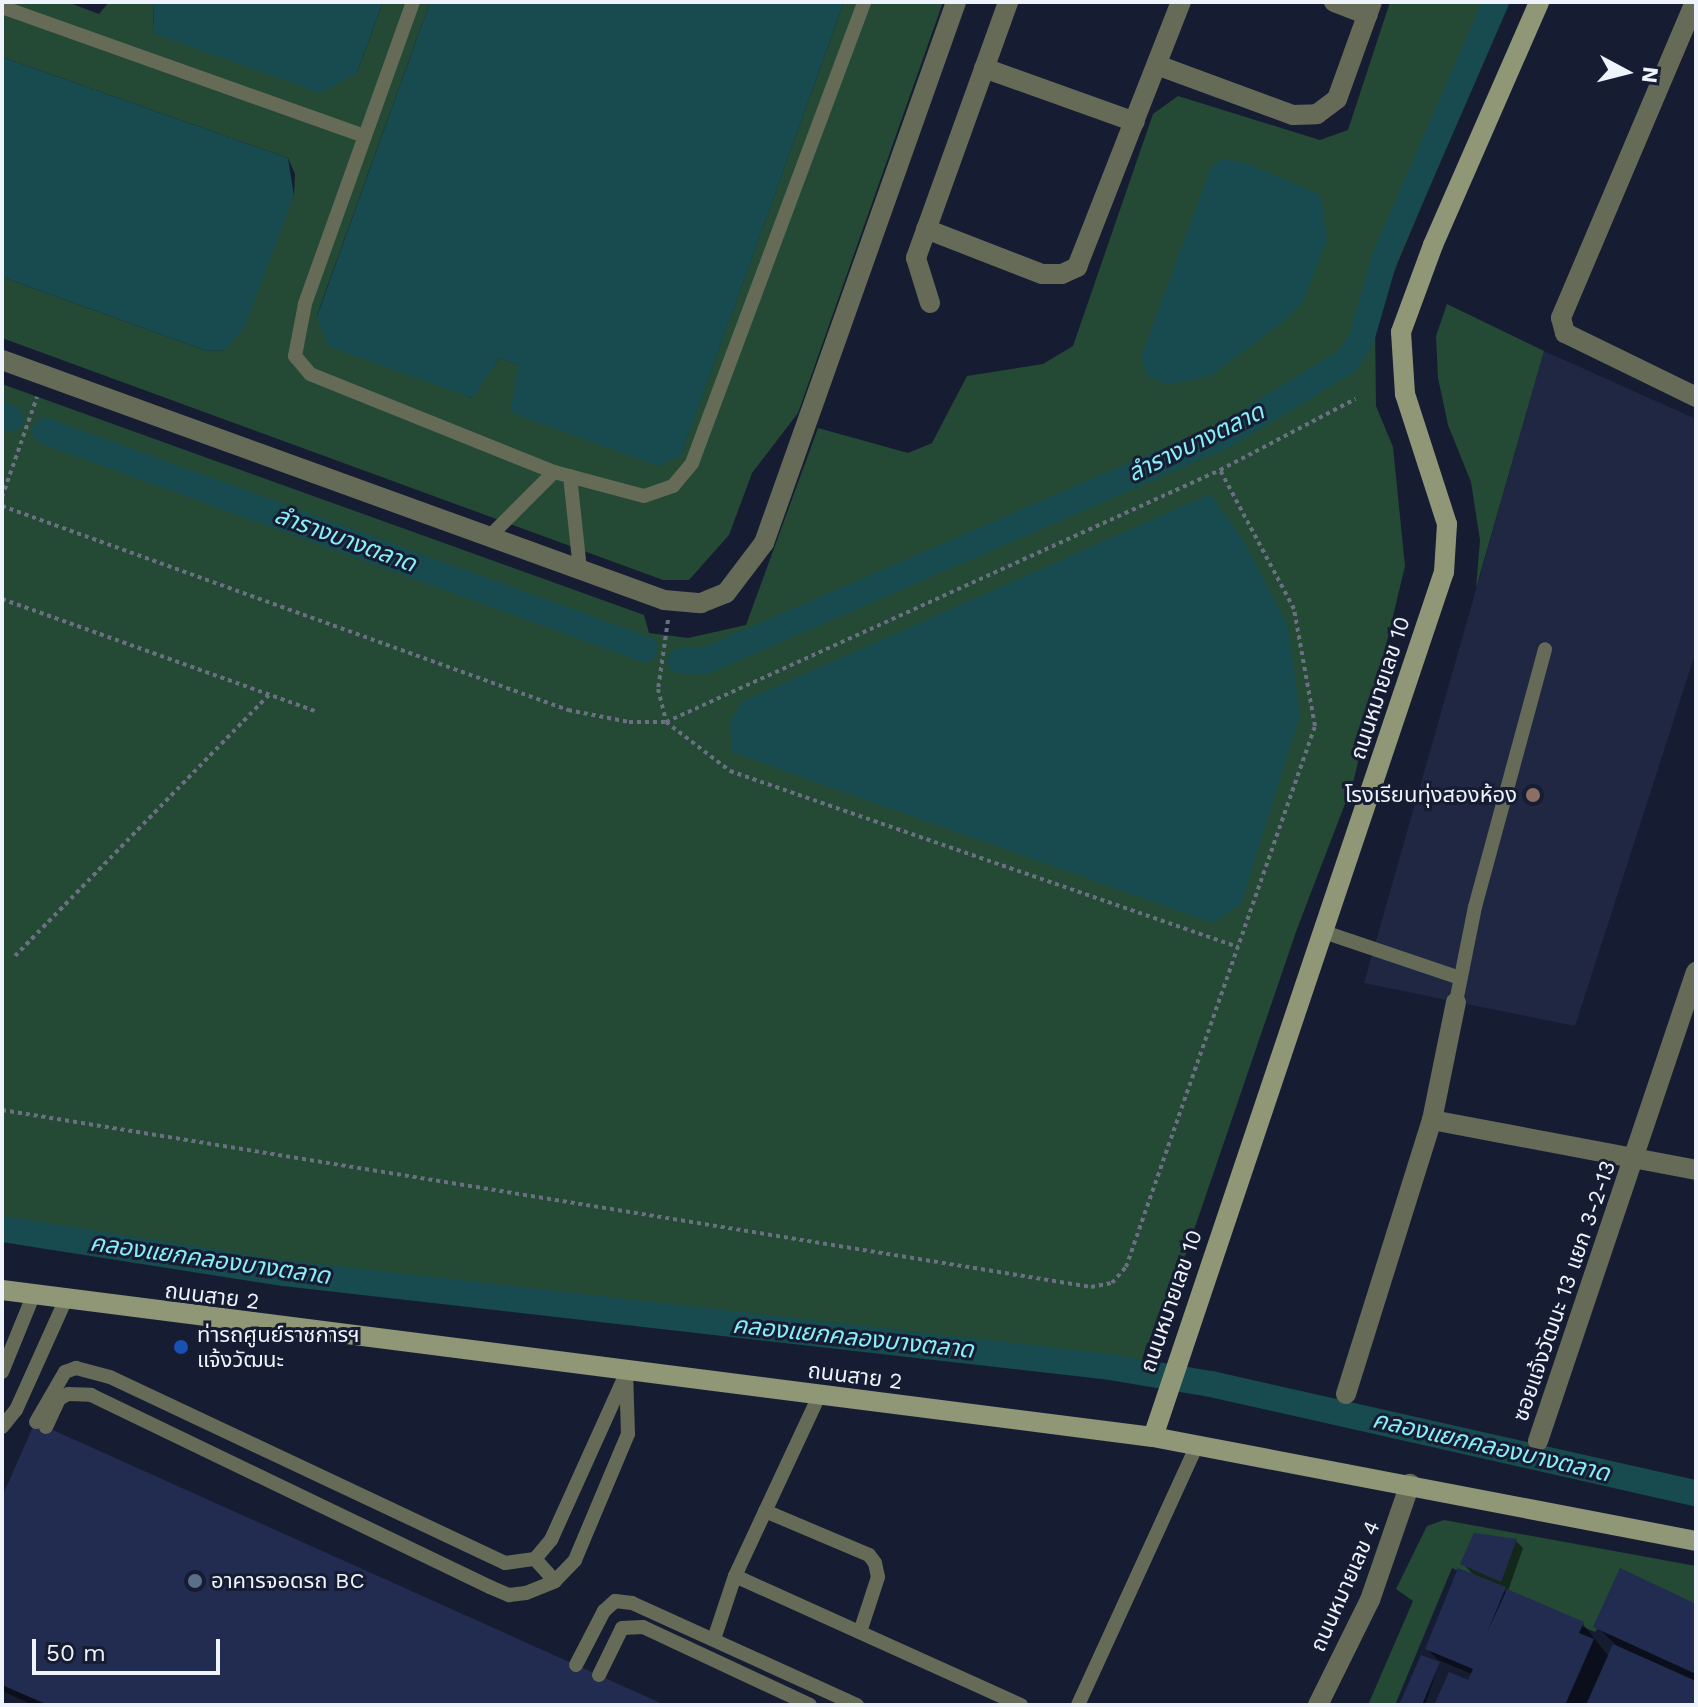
<!DOCTYPE html>
<html>
<head>
<meta charset="utf-8">
<style>
	body { margin:0 }
	#map { position:relative; width:1698px; height:1707px; overflow:hidden; background:#161d33; font-family:"Work Sans","Noto Sans Thai",sans-serif }
	div>[style] { position:absolute }
	.built>* { inset:0; background:#1f2743 }
	.green>* { inset:0; background:#244934 }
	.water>* { inset:0; background:#174b4f }
	.shadow>* { inset:0; background:#0007 }
	.canal>* { height:26px; margin:-13px; padding:0 13px; transform-origin:13px; border-radius:13px; background:#174b4f }
	.building>* { inset:0; background:#212c50 }
	.path>* { height:4px; margin-top:-2px; transform-origin:0; background:repeating-linear-gradient(90deg,#6a7081 0 4px,transparent 0 8px) }
	.lane>* { height:14px; margin:-7px; padding:0 7px; transform-origin:7px; border-radius:7px; background:#666b57 }
	.street>* { height:20px; margin:-10px; padding:0 10px; transform-origin:10px; border-radius:10px; background:#666b57 }
	.secondary>* { height:20px; margin:-10px; padding:0 10px; transform-origin:10px; border-radius:10px; background:#8f9777 }
	.dots>* { width:22px; height:22px; translate:-50% -50%; box-sizing:border-box; border:4px solid #161d33; border-radius:50% }
	span { translate:-50% -50%; white-space:nowrap; text-align:center; line-height:1.15; -webkit-text-stroke:6px #161d33; paint-order:stroke }
	.street-label { font-size:22px; color:#eff3fc }
	.poi-label { font-size:22px; color:#eff3fc }
	.right { translate:-100% -50%; text-align:right }
	.left { translate:0 -50%; text-align:left }
	.water-label { font-size:24px; color:#87eff7; font-style:italic }
	.frame { position:absolute; inset:0; border:4px solid #eff3fc; pointer-events:none }
	.north { position:absolute; left:1586px; top:32px; width:80px; height:80px; -webkit-text-stroke:6px #161d33; paint-order:stroke; rotate:97deg; font-size:22px; font-weight:700; line-height:32px; text-align:center; color:#eff3fc }
	.north::after { content:''; display:block; margin:auto; width:28px; height:36px; background:#eff3fc; clip-path:polygon(50% 0,100% 100%,50% 72%,0 100%) }
	.scale { position:absolute; left:32px; top:1639px; width:188px; height:36px; box-sizing:border-box; border:4px solid #eff3fc; border-top:0; padding-left:10px; font-size:24px; line-height:28px; white-space:nowrap; color:#eff3fc; -webkit-text-stroke:6px #161d33; paint-order:stroke }
</style>
</head>
<body>
<div id="map">
	<div class="built">
		<i style="clip-path:polygon(1544px 351px,1696px 419px,1696px 651px,1575px 1026px,1364px 983px)"></i>
	</div>
	<div class="green">
		<i style="clip-path:polygon(2px 2px,67px 2px,99px 14px,109px 2px,154px 2px,153px 33px,357px 73px,383px 2px,430px 2px,317px 315px,472px 398px,499px 358px,519px 365px,658px 466px,681px 454px,844px 2px,943px 2px,798px 413px,752px 473px,729px 535px,689px 580px,663px 580px,2px 338px,2px 277px,207px 351px,225px 350px,294px 196px,295px 174px,288px 158px,2px 57px)"></i>
		<i style="clip-path:polygon(1390px 2px,1507px 2px,1375px 317px,1376px 406px,1393px 447px,1405px 566px,1353px 783px,1297px 929px,1156px 1341px,1147px 1343px,1142px 1360px,153px 1245px,2px 1219px,2px 384px,644px 615px,649px 633px,688px 638px,746px 625px,818px 428px,908px 453px,932px 443px,967px 376px,1043px 364px,1073px 346px,1153px 114px,1178px 96px,1320px 140px,1348px 130px)"></i>
		<i style="clip-path:polygon(1447px 304px,1544px 351px,1476px 588px,1480px 540px,1471px 482px,1448px 425px,1438px 378px,1436px 336px)"></i>
		<i style="clip-path:polygon(1444px 1520px,1696px 1566px,1696px 1617px,1623px 1588px,1595px 1632px,1452px 1568px,1395px 1705px,1368px 1705px,1413px 1601px,1396px 1589px,1427px 1526px)"></i>
	</div>
	<div class="water">
		<i style="clip-path:polygon(154px 2px,383px 2px,357px 73px,320px 93px,153px 33px)"></i>
		<i style="clip-path:polygon(430px 2px,844px 2px,681px 455px,658px 466px,510px 412px,518px 365px,499px 358px,473px 398px,328px 346px,317px 316px)"></i>
		<i style="clip-path:polygon(2px 57px,288px 158px,294px 196px,244px 328px,225px 350px,207px 351px,2px 277px)"></i>
		<i style="clip-path:polygon(1221px 159px,1244px 162px,1321px 195px,1327px 240px,1303px 302px,1284px 321px,1210px 376px,1166px 385px,1147px 375px,1141px 357px,1211px 167px)"></i>
		<i style="clip-path:polygon(1210px 494px,1242px 538px,1288px 626px,1300px 715px,1241px 904px,1213px 923px,732px 752px,730px 723px,741px 702px)"></i>
	</div>
	<div class="shadow">
		<i style="clip-path:polygon(2px 1498px,660px 1705px,33px 1705px,2px 1691px)"></i>
		<i style="clip-path:polygon(1516px 1541px,1523px 1548px,1508px 1591px,1583px 1624px,1609px 1657px,1615px 1644px,1596px 1626px,1696px 1606px,1696px 1705px,1437px 1705px,1469px 1683px,1472px 1674px,1438px 1660px,1427px 1649px,1476px 1577px,1463px 1564px)"></i>
		<i style="clip-path:polygon(1439px 1664px,1425px 1705px,1401px 1705px)"></i>
	</div>
	<div class="canal">
		<i style="left:2px;top:415px;width:9px;rotate:21deg"></i>
		<i style="left:45px;top:431px;width:638px;rotate:19.97deg"></i>
		<i style="left:681px;top:661px;width:26px;rotate:-2deg"></i>
		<i style="left:707px;top:660px;width:565px;rotate:-23.48deg"></i>
		<i style="left:1225px;top:435px;width:143px;rotate:-31.2deg"></i>
		<i style="left:1347px;top:361px;width:25px;rotate:-56deg"></i>
		<i style="left:1361px;top:340px;width:86px;rotate:-73.9deg"></i>
		<i style="left:1385px;top:257px;width:278px;rotate:-66.5deg"></i>
		<i style="left:2px;top:1229px;width:285px;rotate:8.9deg"></i>
		<i style="left:284px;top:1273px;width:831px;rotate:6.49deg"></i>
		<i style="left:1110px;top:1367px;width:102px;rotate:9.6deg"></i>
		<i style="left:1211px;top:1384px;width:497px;rotate:12.7deg"></i>
	</div>
	<div class="building">
		<i style="clip-path:polygon(35px 1422px,665px 1705px,48px 1705px,2px 1685px,2px 1497px)"></i>
		<i style="clip-path:polygon(1474px 1533px,1517px 1539px,1501px 1582px,1460px 1564px)"></i>
		<i style="clip-path:polygon(1458px 1568px,1506px 1587px,1487px 1633px,1507px 1589px,1584px 1622px,1579px 1633px,1594px 1639px,1565px 1705px,1434px 1705px,1449px 1672px,1468px 1680px,1473px 1669px,1425px 1649px)"></i>
		<i style="clip-path:polygon(1620px 1568px,1696px 1604px,1696px 1674px,1593px 1627px)"></i>
		<i style="clip-path:polygon(1613px 1644px,1696px 1681px,1696px 1705px,1586px 1705px)"></i>
		<i style="clip-path:polygon(1421px 1655px,1440px 1662px,1422px 1705px,1399px 1705px)"></i>
	</div>
	<div class="path">
		<i style="left:2px;top:497px;width:106px;rotate:-70.7deg"></i>
		<i style="left:2px;top:506px;width:602px;rotate:19.82deg"></i>
		<i style="left:568px;top:710px;width:62px;rotate:11.1deg"></i>
		<i style="left:629px;top:722px;width:37px"></i>
		<i style="left:666px;top:722px;width:609px;rotate:-24.46deg"></i>
		<i style="left:1220px;top:470px;width:153px;rotate:-27.7deg"></i>
		<i style="left:2px;top:599px;width:335px;rotate:19.7deg"></i>
		<i style="left:668px;top:620px;width:70px;rotate:98.2deg"></i>
		<i style="left:658px;top:689px;width:34px;rotate:76deg"></i>
		<i style="left:666px;top:722px;width:81px;rotate:37.4deg"></i>
		<i style="left:730px;top:771px;width:538px;rotate:19.11deg"></i>
		<i style="left:15px;top:956px;width:364px;rotate:-45.8deg"></i>
		<i style="left:2px;top:1110px;width:1103px;rotate:9.23deg"></i>
		<i style="left:1091px;top:1287px;width:21px;rotate:-11deg"></i>
		<i style="left:1112px;top:1283px;width:21px;rotate:-49deg"></i>
		<i style="left:1126px;top:1267px;width:573px;rotate:-70.74deg"></i>
		<i style="left:1315px;top:726px;width:119px;rotate:-100.2deg"></i>
		<i style="left:1294px;top:609px;width:157px;rotate:-118deg"></i>
	</div>
	<div class="lane">
		<i style="left:413px;top:2px;width:321px;rotate:109.7deg"></i>
		<i style="left:305px;top:304px;width:53px;rotate:100.9deg"></i>
		<i style="left:295px;top:356px;width:23px;rotate:50deg"></i>
		<i style="left:310px;top:374px;width:263px;rotate:21.9deg"></i>
		<i style="left:554px;top:472px;width:93px;rotate:14.9deg"></i>
		<i style="left:644px;top:496px;width:31px;rotate:-19deg"></i>
		<i style="left:673px;top:486px;width:30px;rotate:-50deg"></i>
		<i style="left:692px;top:463px;width:492px;rotate:-69.5deg"></i>
		<i style="left:2px;top:7px;width:385px;rotate:19.6deg"></i>
		<i style="left:570px;top:476px;width:94px;rotate:83.9deg"></i>
		<i style="left:489px;top:537px;width:92px;rotate:-45deg"></i>
		<i style="left:1324px;top:932px;width:144px;rotate:18.7deg"></i>
		<i style="left:1456px;top:1002px;width:97px;rotate:-78.7deg"></i>
		<i style="left:1475px;top:907px;width:267px;rotate:-74.8deg"></i>
		<i style="left:2px;top:1372px;width:82px;rotate:-67.8deg"></i>
		<i style="left:36px;top:1422px;width:58px;rotate:-59.9deg"></i>
		<i style="left:65px;top:1372px;width:12px;rotate:-20deg"></i>
		<i style="left:76px;top:1368px;width:35px;rotate:15deg"></i>
		<i style="left:110px;top:1377px;width:437px;rotate:25.2deg"></i>
		<i style="left:505px;top:1563px;width:30px;rotate:-8deg"></i>
		<i style="left:535px;top:1559px;width:25px;rotate:-50deg"></i>
		<i style="left:551px;top:1540px;width:180px;rotate:-65.7deg"></i>
		<i style="left:2px;top:1427px;width:22px;rotate:-51deg"></i>
		<i style="left:16px;top:1410px;width:120px;rotate:-65.8deg"></i>
		<i style="left:46px;top:1427px;width:31px;rotate:-65deg"></i>
		<i style="left:59px;top:1399px;width:10px;rotate:-29deg"></i>
		<i style="left:68px;top:1394px;width:23px;rotate:2deg"></i>
		<i style="left:91px;top:1395px;width:443px;rotate:25.7deg"></i>
		<i style="left:490px;top:1587px;width:21px;rotate:23deg"></i>
		<i style="left:509px;top:1595px;width:17px;rotate:-7deg"></i>
		<i style="left:526px;top:1593px;width:31px;rotate:-22deg"></i>
		<i style="left:555px;top:1581px;width:29px;rotate:-46deg"></i>
		<i style="left:575px;top:1560px;width:137px;rotate:-67.2deg"></i>
		<i style="left:628px;top:1434px;width:62px;rotate:-91.8deg"></i>
		<i style="left:765px;top:1511px;width:113px;rotate:22.9deg"></i>
		<i style="left:869px;top:1555px;width:10px;rotate:53deg"></i>
		<i style="left:875px;top:1563px;width:14px;rotate:78deg"></i>
		<i style="left:878px;top:1577px;width:58px;rotate:108.1deg"></i>
		<i style="left:535px;top:1559px;width:30px;rotate:48deg"></i>
		<i style="left:735px;top:1576px;width:314px;rotate:24.3deg"></i>
		<i style="left:714px;top:1639px;width:66px;rotate:-71.6deg"></i>
		<i style="left:735px;top:1576px;width:199px;rotate:-65deg"></i>
		<i style="left:576px;top:1665px;width:61px;rotate:-62.6deg"></i>
		<i style="left:604px;top:1611px;width:15px;rotate:-42deg"></i>
		<i style="left:615px;top:1601px;width:17px;rotate:7deg"></i>
		<i style="left:632px;top:1603px;width:247px;rotate:24.4deg"></i>
		<i style="left:599px;top:1675px;width:52px;rotate:-63.9deg"></i>
		<i style="left:622px;top:1628px;width:21px;rotate:-3deg"></i>
		<i style="left:643px;top:1627px;width:184px;rotate:25deg"></i>
		<i style="left:1078px;top:1705px;width:286px;rotate:-65.4deg"></i>
	</div>
	<div class="street">
		<i style="left:1334px;top:2px;width:36px;rotate:21deg"></i>
		<i style="left:1695px;top:2px;width:343px;rotate:113deg"></i>
		<i style="left:1561px;top:318px;width:16px;rotate:75deg"></i>
		<i style="left:1565px;top:333px;width:146px;rotate:26deg"></i>
		<i style="left:1157px;top:65px;width:145px;rotate:20.2deg"></i>
		<i style="left:1293px;top:115px;width:24px;rotate:-2deg"></i>
		<i style="left:1317px;top:114px;width:25px;rotate:-37deg"></i>
		<i style="left:1337px;top:99px;width:103px;rotate:-70.2deg"></i>
		<i style="left:984px;top:68px;width:160px;rotate:19.7deg"></i>
		<i style="left:926px;top:229px;width:124px;rotate:21.2deg"></i>
		<i style="left:1042px;top:274px;width:20px"></i>
		<i style="left:1062px;top:274px;width:17px;rotate:-25deg"></i>
		<i style="left:1077px;top:267px;width:285px;rotate:-68.6deg"></i>
		<i style="left:930px;top:303px;width:47px;rotate:-107.3deg"></i>
		<i style="left:916px;top:258px;width:272px;rotate:-70.2deg"></i>
		<i style="left:2px;top:360px;width:704px;rotate:19.93deg"></i>
		<i style="left:664px;top:600px;width:37px;rotate:5deg"></i>
		<i style="left:701px;top:603px;width:27px;rotate:-22deg"></i>
		<i style="left:726px;top:593px;width:63px;rotate:-52.8deg"></i>
		<i style="left:764px;top:543px;width:574px;rotate:-70.46deg"></i>
		<i style="left:1432px;top:1120px;width:269px;rotate:10.7deg"></i>
		<i style="left:1346px;top:1394px;width:287px;rotate:-72.6deg"></i>
		<i style="left:1432px;top:1120px;width:120px;rotate:-78.5deg"></i>
		<i style="left:1538px;top:1441px;width:495px;rotate:-71.4deg"></i>
		<i style="left:1318px;top:1705px;width:117px;rotate:-63.7deg"></i>
		<i style="left:1370px;top:1600px;width:123px;rotate:-71deg"></i>
	</div>
	<div class="secondary">
		<i style="left:2px;top:1290px;width:1160px;rotate:7.28deg"></i>
		<i style="left:1153px;top:1437px;width:553px;rotate:10.84deg"></i>
		<i style="left:1153px;top:1437px;width:913px;rotate:-71.41deg"></i>
		<i style="left:1444px;top:572px;width:48px;rotate:-86.4deg"></i>
		<i style="left:1447px;top:524px;width:137px;rotate:-107.9deg"></i>
		<i style="left:1405px;top:394px;width:62px;rotate:-93.7deg"></i>
		<i style="left:1401px;top:332px;width:93px;rotate:-69.8deg"></i>
		<i style="left:1433px;top:245px;width:265px;rotate:-66.4deg"></i>
	</div>
	<div class="dots">
		<i style="left:1533px;top:795px;background:#8d6e63"></i>
		<i style="left:181px;top:1347px;background:#1a4fb4"></i>
		<i style="left:195px;top:1581px;background:#5c6f8a"></i>
	</div>
	<div class="street-label">
		<span style="left:1380px;top:688px;rotate:-72deg">ถนนหมายเลข 10</span>
		<span style="left:1564px;top:1291px;rotate:-71deg">ซอยแจ้งวัฒนะ 13 แยก 3-2-13</span>
		<span style="left:212px;top:1296px;rotate:7deg">ถนนสาย 2</span>
		<span style="left:1171px;top:1301px;rotate:-71deg">ถนนหมายเลข 10</span>
		<span style="left:855px;top:1376px;rotate:7deg">ถนนสาย 2</span>
		<span style="left:1345px;top:1586px;rotate:-66deg">ถนนหมายเลข 4</span>
	</div>
	<div class="poi-label">
		<span class="right" style="left:1517px;top:795px">โรงเรียนทุ่งสองห้อง</span>
		<span class="left" style="left:197px;top:1347px">ท่ารถศูนย์ราชการฯ<br>แจ้งวัฒนะ</span>
		<span class="left" style="left:211px;top:1581px">อาคารจอดรถ BC</span>
	</div>
	<div class="water-label">
		<span style="left:1196px;top:443px;rotate:-26deg">ลำรางบางตลาด</span>
		<span style="left:345px;top:540px;rotate:20deg">ลำรางบางตลาด</span>
		<span style="left:210px;top:1260px;rotate:8deg">คลองแยกคลองบางตลาด</span>
		<span style="left:853px;top:1338px;rotate:6deg">คลองแยกคลองบางตลาด</span>
		<span style="left:1491px;top:1447px;rotate:13deg">คลองแยกคลองบางตลาด</span>
	</div>
	<div class="frame"></div>
	<div class="north">N</div>
	<div class="scale">50 m</div>
</div>
</body>
</html>
